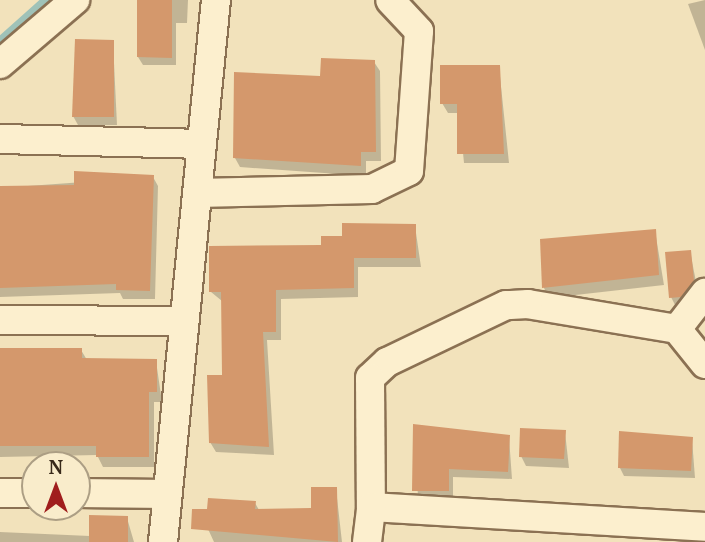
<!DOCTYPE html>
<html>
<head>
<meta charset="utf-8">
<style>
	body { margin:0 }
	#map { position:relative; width:705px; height:542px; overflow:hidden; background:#f2e2bb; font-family:"PT Serif",serif }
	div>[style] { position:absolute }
	.shadow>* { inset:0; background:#0003 }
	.stream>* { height:10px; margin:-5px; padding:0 5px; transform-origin:5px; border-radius:5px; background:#9fc2b8 }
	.building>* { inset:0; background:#d4986c }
	.roads { filter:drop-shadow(2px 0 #8b7153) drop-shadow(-2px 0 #8b7153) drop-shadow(0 2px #8b7153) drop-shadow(0 -2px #8b7153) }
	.minor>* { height:28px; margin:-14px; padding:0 14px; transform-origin:14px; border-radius:14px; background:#fcefce }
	span { translate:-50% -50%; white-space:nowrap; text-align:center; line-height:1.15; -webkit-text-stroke:5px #f9eccb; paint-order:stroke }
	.north { position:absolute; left:21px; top:451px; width:70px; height:70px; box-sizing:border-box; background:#f9eccb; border:2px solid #ac9e84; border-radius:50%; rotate:0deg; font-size:19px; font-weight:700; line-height:28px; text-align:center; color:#38291a }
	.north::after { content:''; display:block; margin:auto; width:24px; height:32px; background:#a01d1d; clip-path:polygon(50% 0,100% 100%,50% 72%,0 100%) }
</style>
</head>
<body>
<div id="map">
	<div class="shadow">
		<i style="clip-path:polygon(139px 0,188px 0,187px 23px,176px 23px,176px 65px,143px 65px,138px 57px)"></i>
		<i style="clip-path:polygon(705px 0,705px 50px,688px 4px)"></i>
		<i style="clip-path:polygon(113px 42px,117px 125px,78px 125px,73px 116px)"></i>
		<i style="clip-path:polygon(374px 62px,380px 71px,381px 161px,366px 161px,366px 176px,240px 167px,235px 158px,322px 78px)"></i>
		<i style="clip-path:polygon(499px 67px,509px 163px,464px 163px,459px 113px,448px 113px,442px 103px)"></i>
		<i style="clip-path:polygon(153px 177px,158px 186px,155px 299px,123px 299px,120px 293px,0 297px,0 188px)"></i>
		<i style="clip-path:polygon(415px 226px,421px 267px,358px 267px,358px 297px,281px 299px,281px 340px,267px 340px,274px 455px,216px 452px,210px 442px,223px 376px,222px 301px,211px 292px,344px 237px)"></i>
		<i style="clip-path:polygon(655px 231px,664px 285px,549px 298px,544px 288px,542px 240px)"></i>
		<i style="clip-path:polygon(690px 251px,698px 292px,676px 307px,671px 297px)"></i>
		<i style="clip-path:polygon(0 350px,81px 350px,87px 360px,156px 361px,162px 402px,154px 402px,154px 467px,103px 467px,97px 455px,0 457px)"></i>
		<i style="clip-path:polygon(415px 425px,509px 437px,512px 479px,453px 477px,453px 499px,418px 499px)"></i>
		<i style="clip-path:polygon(565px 432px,569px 468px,526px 466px,521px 456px)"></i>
		<i style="clip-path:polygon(692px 439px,695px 478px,624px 476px,620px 468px)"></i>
		<i style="clip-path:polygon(336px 489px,342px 542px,214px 542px,208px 529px,255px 503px,259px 510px,313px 510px)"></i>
		<i style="clip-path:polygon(127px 518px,134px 542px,0 542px,0 532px,90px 536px)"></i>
	</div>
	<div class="stream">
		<i style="left:0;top:42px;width:63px;rotate:-41.8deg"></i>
	</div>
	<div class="building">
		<i style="clip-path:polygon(137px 0,172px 0,172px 58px,137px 57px)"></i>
		<i style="clip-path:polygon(75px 39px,114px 40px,114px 117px,72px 117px)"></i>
		<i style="clip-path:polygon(321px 58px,375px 60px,376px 152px,361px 152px,361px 166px,233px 158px,234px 72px,320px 76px)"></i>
		<i style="clip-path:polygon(440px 65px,500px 65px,504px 154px,457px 154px,457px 104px,440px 104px)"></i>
		<i style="clip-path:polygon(74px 171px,154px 175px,150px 291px,116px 290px,116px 284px,0 288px,0 186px,74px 185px)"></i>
		<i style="clip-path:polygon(342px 223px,416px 224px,416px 258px,354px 258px,354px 288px,276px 290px,276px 332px,263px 332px,269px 447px,209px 443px,207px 375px,222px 375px,221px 292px,209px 292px,209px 246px,321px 245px,321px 236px,342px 236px)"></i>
		<i style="clip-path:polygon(656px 229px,659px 275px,542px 288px,540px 239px)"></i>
		<i style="clip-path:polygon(691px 250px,694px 281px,681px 297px,669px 298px,665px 252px)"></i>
		<i style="clip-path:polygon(0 348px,82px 348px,82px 358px,157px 359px,157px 392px,149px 392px,149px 457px,96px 457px,96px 446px,0 446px)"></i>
		<i style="clip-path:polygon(413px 424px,510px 435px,508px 472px,449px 469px,449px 491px,412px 491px)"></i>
		<i style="clip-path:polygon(520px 428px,566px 430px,564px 459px,519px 457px)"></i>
		<i style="clip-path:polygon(619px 431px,693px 437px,691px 471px,618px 468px)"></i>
		<i style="clip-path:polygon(311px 487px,337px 487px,338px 542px,191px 529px,192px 509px,207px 509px,208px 498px,256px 501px,255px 509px,311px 508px)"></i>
		<i style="clip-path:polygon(89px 515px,128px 516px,128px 542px,89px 542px)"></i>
	</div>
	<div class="roads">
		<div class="minor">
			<i style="left:0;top:64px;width:99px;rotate:-40.5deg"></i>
			<i style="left:0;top:139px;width:202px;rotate:1.4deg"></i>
			<i style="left:197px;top:193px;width:175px;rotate:-1.3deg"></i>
			<i style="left:372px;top:189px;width:41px;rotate:-25.9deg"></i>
			<i style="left:409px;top:171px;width:140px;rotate:-85.9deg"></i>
			<i style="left:419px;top:31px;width:42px;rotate:-133.1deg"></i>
			<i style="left:0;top:320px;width:184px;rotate:0.3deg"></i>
			<i style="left:677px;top:329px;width:46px;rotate:-52.1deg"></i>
			<i style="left:705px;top:364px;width:45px;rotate:-128.7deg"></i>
			<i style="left:677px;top:329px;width:151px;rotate:-170.5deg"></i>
			<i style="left:528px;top:304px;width:22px;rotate:177deg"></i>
			<i style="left:506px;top:305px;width:132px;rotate:154.4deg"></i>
			<i style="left:387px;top:362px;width:23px;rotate:137deg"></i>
			<i style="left:370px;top:378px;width:129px;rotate:89.6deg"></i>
			<i style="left:371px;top:507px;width:335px;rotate:3.4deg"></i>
			<i style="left:0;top:493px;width:35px"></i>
			<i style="left:77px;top:493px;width:90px;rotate:0.6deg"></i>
			<i style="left:163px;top:542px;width:545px;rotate:-84.42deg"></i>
			<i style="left:367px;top:542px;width:35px;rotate:-83deg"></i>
		</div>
	</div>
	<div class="north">N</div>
</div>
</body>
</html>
